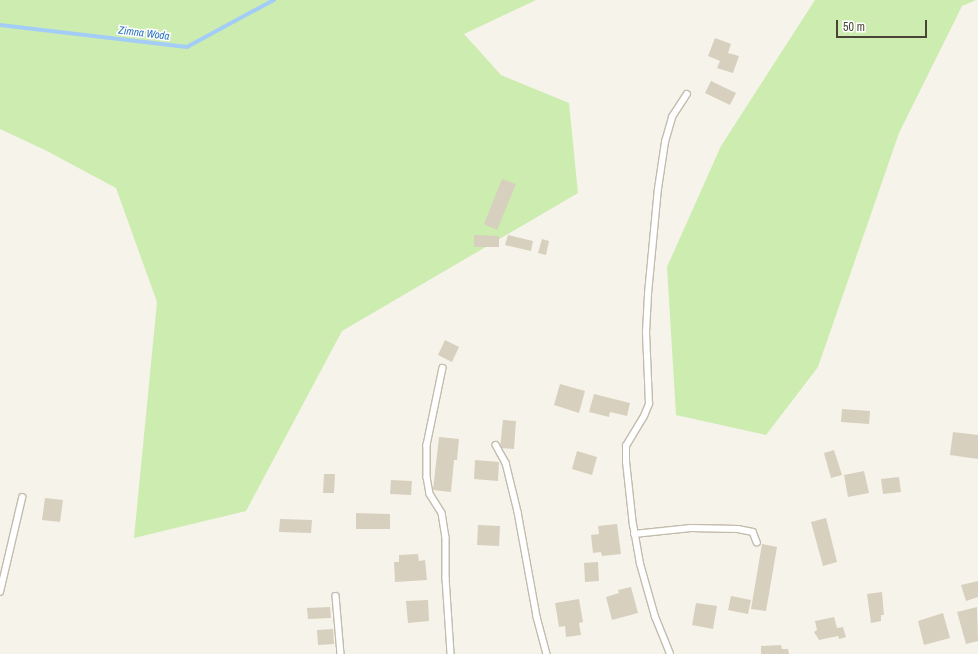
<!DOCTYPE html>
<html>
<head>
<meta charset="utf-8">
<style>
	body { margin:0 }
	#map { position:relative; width:978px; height:654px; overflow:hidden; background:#f6f3ea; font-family:"Archivo Narrow",sans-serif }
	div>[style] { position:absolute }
	.green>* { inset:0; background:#ccecb0 }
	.stream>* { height:3.5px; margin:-1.75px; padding:0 1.75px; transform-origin:1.75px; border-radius:1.75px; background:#a3cdf6 }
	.building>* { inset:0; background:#d8d0be }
	.roads { filter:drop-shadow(1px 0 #c2bcab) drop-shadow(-1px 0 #c2bcab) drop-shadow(0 1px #c2bcab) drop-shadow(0 -1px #c2bcab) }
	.service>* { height:5.5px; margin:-2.75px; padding:0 2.75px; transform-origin:2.75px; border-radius:2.75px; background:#fff }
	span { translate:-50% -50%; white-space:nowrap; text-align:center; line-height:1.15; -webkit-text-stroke:3px #fff; paint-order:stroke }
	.water-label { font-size:11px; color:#2773bf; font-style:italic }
	.scale { position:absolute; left:836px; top:20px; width:91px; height:18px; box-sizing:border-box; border:2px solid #4a4437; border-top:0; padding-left:5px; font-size:12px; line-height:14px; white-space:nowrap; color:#4a4437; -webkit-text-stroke:3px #fff; paint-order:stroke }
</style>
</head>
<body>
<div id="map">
	<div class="green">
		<i style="clip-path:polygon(0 0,536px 0,464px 34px,501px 75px,569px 103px,578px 193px,342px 331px,246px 511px,134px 538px,157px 302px,116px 188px,45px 150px,0 129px)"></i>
		<i style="clip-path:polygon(815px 0,976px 0,962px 6px,899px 133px,818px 367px,766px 435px,676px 415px,667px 267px,721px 146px)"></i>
	</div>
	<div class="stream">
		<i style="left:0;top:25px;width:188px;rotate:6.7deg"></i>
		<i style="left:187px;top:47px;width:99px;rotate:-28.4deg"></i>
	</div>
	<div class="building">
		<i style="clip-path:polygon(715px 38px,731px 44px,728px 53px,739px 56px,733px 73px,717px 68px,720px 61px,708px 56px)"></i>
		<i style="clip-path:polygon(711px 81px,736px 93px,730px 105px,705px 93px)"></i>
		<i style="clip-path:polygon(502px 179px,516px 184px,497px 230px,484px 224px)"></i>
		<i style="clip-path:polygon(474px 235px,499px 236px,499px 247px,474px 247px)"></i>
		<i style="clip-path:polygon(508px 235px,533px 241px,531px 251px,505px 245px)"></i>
		<i style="clip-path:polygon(542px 239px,549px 241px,546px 255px,538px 253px)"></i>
		<i style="clip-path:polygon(445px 340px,459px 347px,452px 362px,438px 355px)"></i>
		<i style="clip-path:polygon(560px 384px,585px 391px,579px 413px,554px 405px)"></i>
		<i style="clip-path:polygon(594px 394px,630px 403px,627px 416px,610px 412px,609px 417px,589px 412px)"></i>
		<i style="clip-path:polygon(842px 409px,870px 411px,869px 424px,841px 422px)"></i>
		<i style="clip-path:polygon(503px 420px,516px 421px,514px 449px,500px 448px)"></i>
		<i style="clip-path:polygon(953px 432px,978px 435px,978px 459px,950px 455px)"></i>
		<i style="clip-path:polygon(439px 437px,459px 439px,457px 460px,454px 460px,451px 492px,433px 490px)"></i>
		<i style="clip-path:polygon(834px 450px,842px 475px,831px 478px,824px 453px)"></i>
		<i style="clip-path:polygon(577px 451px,597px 457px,592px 475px,572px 469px)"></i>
		<i style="clip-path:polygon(475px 460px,499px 462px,498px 481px,474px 479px)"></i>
		<i style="clip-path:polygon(864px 471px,869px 493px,848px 497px,844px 475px)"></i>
		<i style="clip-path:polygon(324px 474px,335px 474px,334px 493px,323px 493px)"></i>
		<i style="clip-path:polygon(899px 477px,901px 492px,883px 494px,881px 479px)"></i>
		<i style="clip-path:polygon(391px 480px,412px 481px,411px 495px,390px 494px)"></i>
		<i style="clip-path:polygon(45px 498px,63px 500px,60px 522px,42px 520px)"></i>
		<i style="clip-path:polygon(356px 513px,390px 514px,390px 529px,356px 529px)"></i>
		<i style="clip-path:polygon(826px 518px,837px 562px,823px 566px,811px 522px)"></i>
		<i style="clip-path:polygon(280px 519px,312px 520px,311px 533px,279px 532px)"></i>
		<i style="clip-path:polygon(617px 524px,621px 554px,602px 556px,601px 552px,593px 553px,591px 535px,599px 534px,598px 526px)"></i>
		<i style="clip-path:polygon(478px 525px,500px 526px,499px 546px,477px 545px)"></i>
		<i style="clip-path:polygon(762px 544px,777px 547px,766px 611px,751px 609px)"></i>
		<i style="clip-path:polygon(418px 554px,419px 561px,425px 560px,427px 580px,395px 582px,394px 562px,399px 562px,399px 555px)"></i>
		<i style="clip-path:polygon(598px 562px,599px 581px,585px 582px,584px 563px)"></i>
		<i style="clip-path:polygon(978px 581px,978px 597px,966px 601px,961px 585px)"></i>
		<i style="clip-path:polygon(631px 587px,638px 613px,612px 620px,606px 597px,619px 593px,618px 590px)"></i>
		<i style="clip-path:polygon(882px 592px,884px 615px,881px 615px,881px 621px,871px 623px,867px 594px)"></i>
		<i style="clip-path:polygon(731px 596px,751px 600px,748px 614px,728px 610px)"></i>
		<i style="clip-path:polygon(579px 599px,583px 622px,579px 623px,581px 635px,566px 637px,565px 626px,559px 627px,555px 603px)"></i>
		<i style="clip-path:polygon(428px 600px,429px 621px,408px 623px,406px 601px)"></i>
		<i style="clip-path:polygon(696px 603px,717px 606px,713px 629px,692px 625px)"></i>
		<i style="clip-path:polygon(330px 607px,331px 618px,308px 619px,307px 608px)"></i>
		<i style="clip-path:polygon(977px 607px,978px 641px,966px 644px,957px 612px)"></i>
		<i style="clip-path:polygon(943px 613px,950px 638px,924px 645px,918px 621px)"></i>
		<i style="clip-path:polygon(834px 617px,837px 628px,843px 627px,846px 637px,839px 639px,838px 636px,819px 640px,814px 632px,817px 630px,815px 621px)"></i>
		<i style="clip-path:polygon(333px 629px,334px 644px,318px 645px,317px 630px)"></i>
		<i style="clip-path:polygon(781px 645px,782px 649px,788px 649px,789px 654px,761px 654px,761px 646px)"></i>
	</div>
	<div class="roads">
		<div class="service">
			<i style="left:443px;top:368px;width:79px;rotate:101.7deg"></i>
			<i style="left:427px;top:445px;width:32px;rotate:90deg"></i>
			<i style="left:427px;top:477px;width:17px;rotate:80deg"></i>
			<i style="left:430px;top:494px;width:22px;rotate:58deg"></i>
			<i style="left:442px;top:513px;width:24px;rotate:81deg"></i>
			<i style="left:446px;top:537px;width:41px;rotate:90deg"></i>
			<i style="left:446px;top:578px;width:76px;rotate:86.2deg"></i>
			<i style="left:496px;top:445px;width:21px;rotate:61deg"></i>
			<i style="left:506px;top:463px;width:50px;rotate:76.2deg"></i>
			<i style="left:518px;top:512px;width:107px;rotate:79.7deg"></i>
			<i style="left:537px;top:617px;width:38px;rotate:75deg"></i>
			<i style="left:634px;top:534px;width:57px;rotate:-6deg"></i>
			<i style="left:691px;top:528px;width:47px;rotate:1.2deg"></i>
			<i style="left:738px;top:529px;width:15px;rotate:11deg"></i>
			<i style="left:753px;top:532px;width:11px;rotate:68deg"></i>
			<i style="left:0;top:592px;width:97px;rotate:-76.8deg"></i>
			<i style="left:336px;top:596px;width:58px;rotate:85.1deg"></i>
			<i style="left:670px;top:654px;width:40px;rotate:-112deg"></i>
			<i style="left:655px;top:617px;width:55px;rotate:-105.8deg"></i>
			<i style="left:640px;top:564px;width:39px;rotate:-100deg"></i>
			<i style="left:633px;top:526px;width:64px;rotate:-96.2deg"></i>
			<i style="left:626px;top:462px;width:16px;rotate:-90deg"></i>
			<i style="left:626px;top:446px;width:35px;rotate:-59deg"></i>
			<i style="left:644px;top:416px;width:13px;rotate:-67deg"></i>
			<i style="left:649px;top:404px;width:71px;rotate:-92.4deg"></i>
			<i style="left:646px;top:333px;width:39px;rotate:-87deg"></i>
			<i style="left:648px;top:294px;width:105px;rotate:-84.6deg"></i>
			<i style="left:658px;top:189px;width:48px;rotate:-81.5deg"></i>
			<i style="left:665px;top:142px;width:26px;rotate:-74deg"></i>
			<i style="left:672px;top:117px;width:27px;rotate:-57deg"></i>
		</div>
	</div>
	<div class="water-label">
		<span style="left:144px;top:33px;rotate:7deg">Zimna Woda</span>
	</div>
	<div class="scale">50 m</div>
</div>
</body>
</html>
